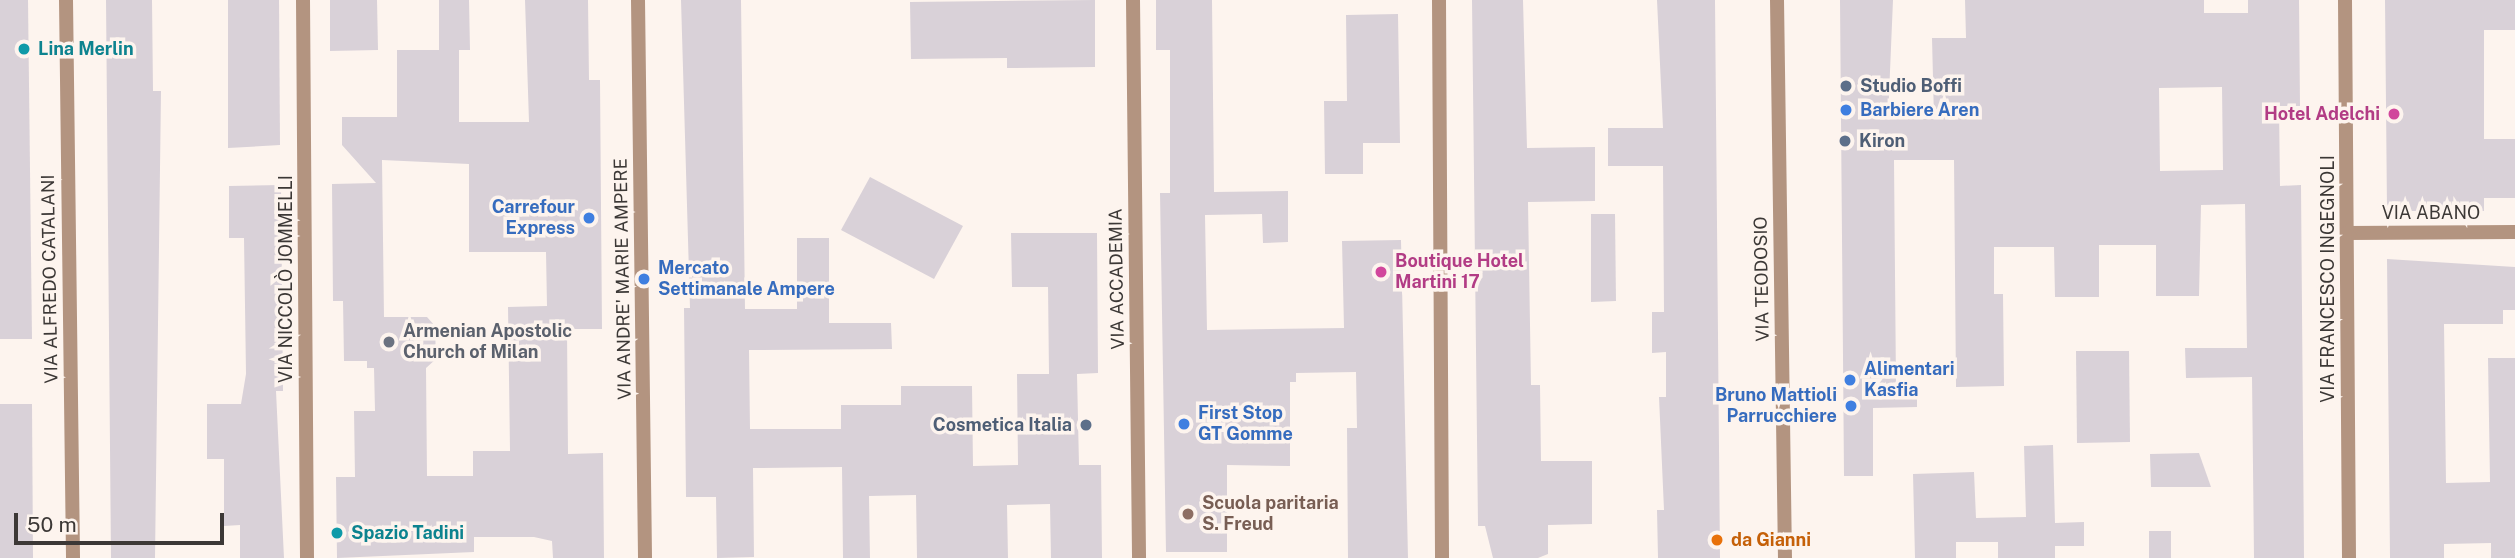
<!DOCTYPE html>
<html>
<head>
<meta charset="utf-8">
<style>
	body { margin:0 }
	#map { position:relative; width:2515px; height:558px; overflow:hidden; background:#fdf4ee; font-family:"Public Sans",sans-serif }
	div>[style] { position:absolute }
	.building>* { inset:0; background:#d9d1d8 }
	.minor>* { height:14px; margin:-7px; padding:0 7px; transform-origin:7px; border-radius:7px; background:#b39480 }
	.tertiary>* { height:14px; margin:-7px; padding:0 7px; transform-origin:7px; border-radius:7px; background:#b39480 }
	.dots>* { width:19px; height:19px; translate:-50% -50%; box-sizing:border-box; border:4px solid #fdf4ee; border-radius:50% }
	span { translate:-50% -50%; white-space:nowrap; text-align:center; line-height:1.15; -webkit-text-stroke:7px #fdf4ee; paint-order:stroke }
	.culture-label { font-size:18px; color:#0d838f; font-weight:700 }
	.left { translate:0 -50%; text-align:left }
	.service-label { font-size:18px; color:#4e5e75; font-weight:700 }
	.right { translate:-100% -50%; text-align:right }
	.shop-label { font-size:18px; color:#366cbe; font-weight:700 }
	.hotel-label { font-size:18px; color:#b23c85; font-weight:700 }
	.street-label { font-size:18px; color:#3c3836 }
	.worship-label { font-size:18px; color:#5b616d; font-weight:700 }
	.education-label { font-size:18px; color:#785e54; font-weight:700 }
	.food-label { font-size:18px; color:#c56008; font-weight:700 }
	.scale { position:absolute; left:14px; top:513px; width:210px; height:32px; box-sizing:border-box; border:4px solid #3c3836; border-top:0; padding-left:9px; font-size:21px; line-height:24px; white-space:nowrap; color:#3c3836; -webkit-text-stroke:5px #fdf4ee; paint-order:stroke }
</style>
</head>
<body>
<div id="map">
	<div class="building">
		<i style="clip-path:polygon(0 0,28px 0,32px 339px,0 339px)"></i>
		<i style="clip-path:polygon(106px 0,152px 0,153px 91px,161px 91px,155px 558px,111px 558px)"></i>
		<i style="clip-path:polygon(228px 0,279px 0,280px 145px,228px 148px)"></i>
		<i style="clip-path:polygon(330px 0,377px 0,378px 50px,330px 51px)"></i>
		<i style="clip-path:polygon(evenodd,439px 0,469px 0,470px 50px,459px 50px,459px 122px,529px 122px,525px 0,588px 0,589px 80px,600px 80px,602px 329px,567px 329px,568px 454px,603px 453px,604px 558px,553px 558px,552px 541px,534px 537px,474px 537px,474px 552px,337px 558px,336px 477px,355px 477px,354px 411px,375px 411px,374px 368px,367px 368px,367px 361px,344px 361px,343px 301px,333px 301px,332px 184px,376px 183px,342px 145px,342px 117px,397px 117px,397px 50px,439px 50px,439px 0,382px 160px,469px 164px,469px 252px,546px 252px,547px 306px,508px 307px,510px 451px,473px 451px,473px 476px,427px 476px,426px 368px,436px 359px,435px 326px,427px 317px,384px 317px,382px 160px)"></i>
		<i style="clip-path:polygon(681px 0,741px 0,745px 309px,797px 309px,797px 238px,829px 238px,829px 323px,891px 323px,892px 349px,749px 350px,750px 429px,841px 429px,841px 405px,901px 405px,901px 386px,972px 386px,973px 466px,1018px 465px,1017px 374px,1049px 374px,1048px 287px,1012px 287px,1011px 233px,1097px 233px,1098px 373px,1077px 374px,1079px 465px,1101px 465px,1102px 558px,1051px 558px,1050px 504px,1007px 505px,1008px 558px,917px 558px,916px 495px,869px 496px,870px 558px,843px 558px,842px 467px,753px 468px,754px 557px,717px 558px,716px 497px,686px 497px,684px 308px,690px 308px)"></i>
		<i style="clip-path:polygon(1095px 0,1095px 67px,1007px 68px,1007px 58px,911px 59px,910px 2px)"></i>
		<i style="clip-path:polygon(1156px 0,1212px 0,1214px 192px,1288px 191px,1288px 242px,1263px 243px,1262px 214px,1205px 215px,1207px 330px,1344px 328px,1342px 241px,1401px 240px,1408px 558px,1348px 558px,1347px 428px,1357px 428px,1356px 372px,1296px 373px,1296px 382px,1290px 382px,1290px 466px,1227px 465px,1227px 552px,1166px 552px,1160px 193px,1170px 193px,1170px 50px,1156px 50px)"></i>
		<i style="clip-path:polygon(1472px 0,1523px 0,1527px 148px,1595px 147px,1595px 201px,1528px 202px,1531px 385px,1540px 385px,1541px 461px,1592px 461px,1592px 524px,1548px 525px,1548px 554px,1538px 558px,1493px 558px,1485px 526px,1478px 526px)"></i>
		<i style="clip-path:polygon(1657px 0,1715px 0,1720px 558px,1658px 558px,1657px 510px,1664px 510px,1659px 397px,1666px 397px,1666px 352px,1652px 353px,1652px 312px,1664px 312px,1663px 166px,1608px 166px,1608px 128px,1663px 128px)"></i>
		<i style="clip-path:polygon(evenodd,1840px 0,1893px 0,1888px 119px,1934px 119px,1932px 38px,1966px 38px,1965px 0,2204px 0,2204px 13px,2248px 13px,2248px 0,2299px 0,2300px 106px,2279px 106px,2280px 186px,2301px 185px,2304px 558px,2254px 558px,2252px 377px,2186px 378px,2185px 348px,2247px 348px,2245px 204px,2201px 205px,2199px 296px,2156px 296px,2156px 245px,2099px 245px,2099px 297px,2055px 297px,2054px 247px,1994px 247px,1994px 294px,2003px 294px,2004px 386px,1956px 387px,1954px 160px,1894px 160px,1896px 386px,1917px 386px,1917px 407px,1873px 408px,1873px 476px,1844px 476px,1840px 0,2222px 87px,2223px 170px,2160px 171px,2159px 88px,2222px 87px)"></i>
		<i style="clip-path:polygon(2385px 0,2515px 0,2515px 30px,2484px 30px,2484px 139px,2515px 139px,2515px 198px,2484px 198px,2484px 211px,2387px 211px)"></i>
		<i style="clip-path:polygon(1398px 14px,1400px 143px,1363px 143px,1363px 174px,1325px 174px,1324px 101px,1347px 101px,1346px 15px)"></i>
		<i style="clip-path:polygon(870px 177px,963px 226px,934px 279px,841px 230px)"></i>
		<i style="clip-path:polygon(281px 185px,283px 391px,276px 391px,284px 558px,240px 558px,240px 525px,224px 526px,224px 459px,207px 459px,207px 404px,241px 404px,246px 374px,244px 238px,229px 238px,229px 186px)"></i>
		<i style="clip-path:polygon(1591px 214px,1615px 214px,1616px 301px,1591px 302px)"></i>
		<i style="clip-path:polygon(2387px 259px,2515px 267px,2515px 310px,2503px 310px,2503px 324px,2444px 324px,2446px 483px,2490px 482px,2488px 358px,2515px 358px,2515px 558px,2491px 558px,2491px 543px,2444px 544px,2444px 558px,2390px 558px)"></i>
		<i style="clip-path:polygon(2076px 351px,2129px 351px,2130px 442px,2077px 443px)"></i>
		<i style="clip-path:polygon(0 404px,32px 404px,33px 558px,0 558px)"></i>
		<i style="clip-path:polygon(2053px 445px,2055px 523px,2084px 522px,2084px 546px,2055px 546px,2055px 558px,1998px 558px,1998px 542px,1956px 542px,1956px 558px,1915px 558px,1913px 474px,1974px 472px,1976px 518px,2026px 517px,2024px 446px)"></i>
		<i style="clip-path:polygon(2199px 453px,2211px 487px,2151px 487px,2150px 454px)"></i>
		<i style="clip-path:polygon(2149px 531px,2171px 531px,2171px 558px,2149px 558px)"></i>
	</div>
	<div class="minor">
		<i style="left:66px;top:0;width:558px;rotate:89.28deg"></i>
		<i style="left:303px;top:0;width:558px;rotate:89.59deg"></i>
		<i style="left:638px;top:0;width:558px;rotate:89.28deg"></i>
		<i style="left:1133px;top:0;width:558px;rotate:89.38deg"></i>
		<i style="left:1439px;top:0;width:558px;rotate:89.69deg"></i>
		<i style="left:2345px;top:0;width:558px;rotate:89.59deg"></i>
		<i style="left:2347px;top:233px;width:168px;rotate:-0.3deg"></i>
	</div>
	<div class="tertiary">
		<i style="left:1777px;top:0;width:558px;rotate:89.18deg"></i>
	</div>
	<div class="dots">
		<i style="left:24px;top:49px;background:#0f9aa8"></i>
		<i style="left:1846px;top:86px;background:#5c6f8a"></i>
		<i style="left:1846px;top:110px;background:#3f7fe0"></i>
		<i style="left:2394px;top:114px;background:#d1479c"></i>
		<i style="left:1845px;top:141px;background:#5c6f8a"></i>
		<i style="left:589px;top:218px;background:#3f7fe0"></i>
		<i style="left:1381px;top:272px;background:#d1479c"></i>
		<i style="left:644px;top:279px;background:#3f7fe0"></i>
		<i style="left:389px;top:342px;background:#6b7280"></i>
		<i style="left:1850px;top:380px;background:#3f7fe0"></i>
		<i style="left:1851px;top:406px;background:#3f7fe0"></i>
		<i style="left:1184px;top:424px;background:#3f7fe0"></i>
		<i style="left:1086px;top:425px;background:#5c6f8a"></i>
		<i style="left:1188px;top:514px;background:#8d6e63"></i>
		<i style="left:337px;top:533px;background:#0f9aa8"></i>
		<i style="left:1717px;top:540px;background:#e8710a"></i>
	</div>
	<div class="culture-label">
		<span class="left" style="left:38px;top:49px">Lina Merlin</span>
		<span class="left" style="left:351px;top:533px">Spazio Tadini</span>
	</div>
	<div class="service-label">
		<span class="left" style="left:1860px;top:86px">Studio Boffi</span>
		<span class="left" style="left:1859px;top:141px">Kiron</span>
		<span class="right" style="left:1072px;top:425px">Cosmetica Italia</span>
	</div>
	<div class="shop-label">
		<span class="left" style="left:1860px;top:110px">Barbiere Aren</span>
		<span class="right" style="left:575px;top:218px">Carrefour<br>Express</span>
		<span class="left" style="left:658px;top:279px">Mercato<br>Settimanale Ampere</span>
		<span class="left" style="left:1864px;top:380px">Alimentari<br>Kasfia</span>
		<span class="right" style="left:1837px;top:406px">Bruno Mattioli<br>Parrucchiere</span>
		<span class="left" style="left:1198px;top:424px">First Stop<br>GT Gomme</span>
	</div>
	<div class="hotel-label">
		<span class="right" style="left:2380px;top:114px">Hotel Adelchi</span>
		<span class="left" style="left:1395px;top:272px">Boutique Hotel<br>Martini 17</span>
	</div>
	<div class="street-label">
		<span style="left:2431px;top:213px">VIA ABANO</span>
		<span style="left:50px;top:279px;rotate:-91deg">VIA ALFREDO CATALANI</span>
		<span style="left:286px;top:279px;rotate:-90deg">VIA NICCOLÒ JOMMELLI</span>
		<span style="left:623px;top:279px;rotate:-91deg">VIA ANDRE' MARIE AMPERE</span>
		<span style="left:1117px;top:279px;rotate:-91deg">VIA ACCADEMIA</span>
		<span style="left:1762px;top:279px;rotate:-91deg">VIA TEODOSIO</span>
		<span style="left:2328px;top:279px;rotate:-90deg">VIA FRANCESCO INGEGNOLI</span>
	</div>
	<div class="worship-label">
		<span class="left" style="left:403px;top:342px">Armenian Apostolic<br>Church of Milan</span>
	</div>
	<div class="education-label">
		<span class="left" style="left:1202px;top:514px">Scuola paritaria<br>S. Freud</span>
	</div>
	<div class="food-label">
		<span class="left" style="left:1731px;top:540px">da Gianni</span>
	</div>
	<div class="scale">50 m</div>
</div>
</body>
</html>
